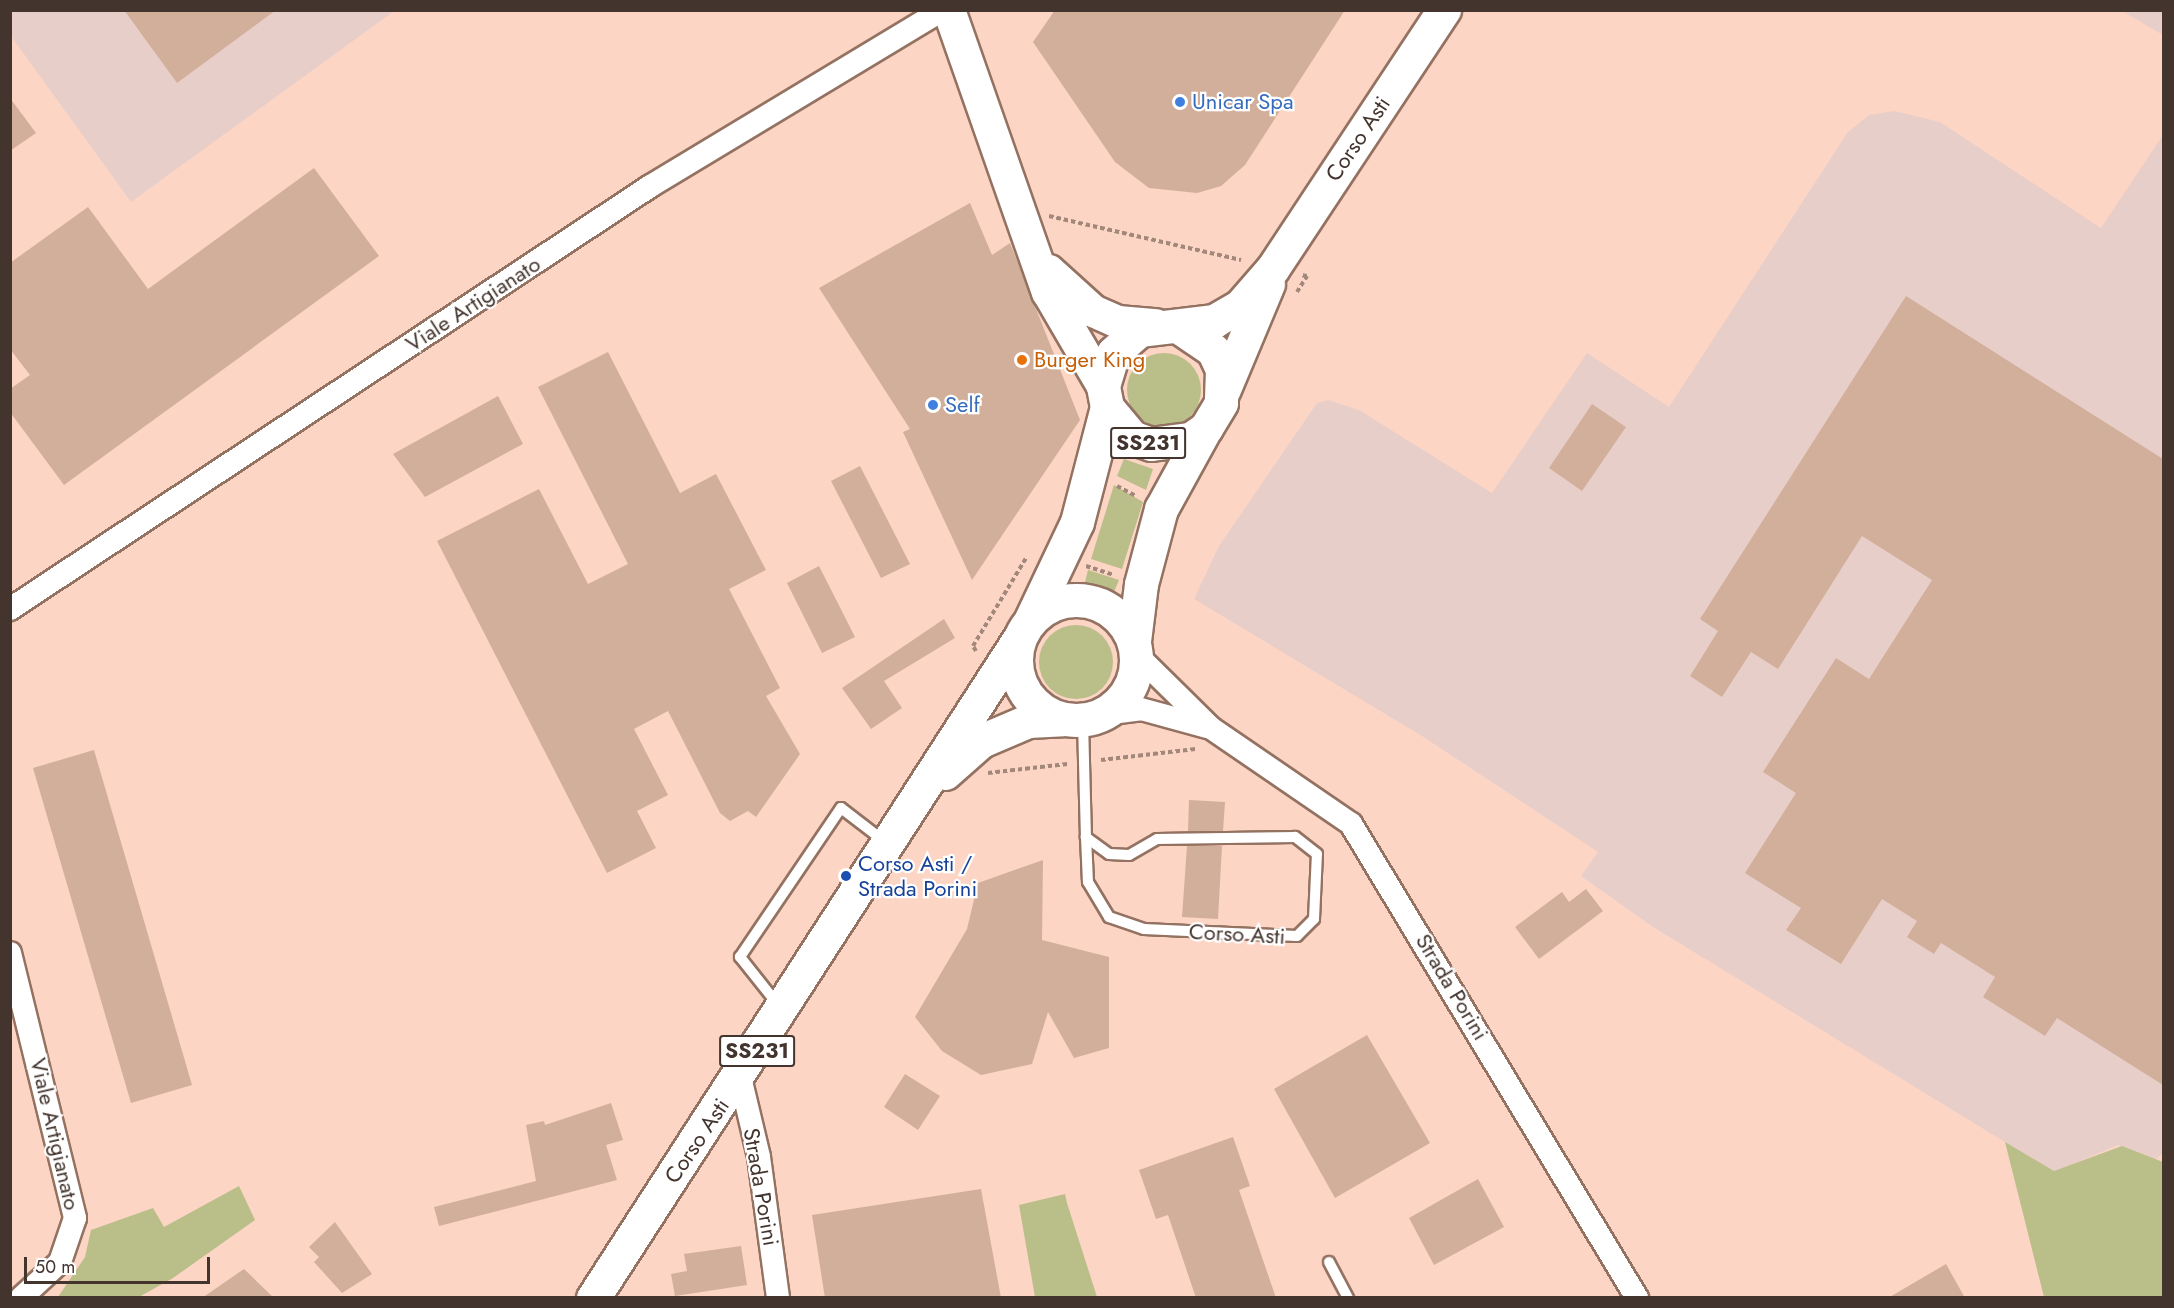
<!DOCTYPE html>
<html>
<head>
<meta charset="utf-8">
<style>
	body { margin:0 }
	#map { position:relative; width:2174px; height:1308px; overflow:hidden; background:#fcd5c4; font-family:Jost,sans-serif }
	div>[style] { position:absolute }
	.industrial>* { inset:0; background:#e8cec9 }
	.green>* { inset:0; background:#babe89 }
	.round { border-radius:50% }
	.building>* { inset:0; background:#d2af9b }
	.path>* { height:4px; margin-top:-2px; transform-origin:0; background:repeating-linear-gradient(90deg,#a2877b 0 4.5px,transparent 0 7.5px) }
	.roads { filter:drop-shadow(2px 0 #947262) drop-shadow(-2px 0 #947262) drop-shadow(0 2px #947262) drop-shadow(0 -2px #947262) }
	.lane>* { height:10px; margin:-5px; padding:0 5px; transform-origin:5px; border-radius:5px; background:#fff }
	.street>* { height:22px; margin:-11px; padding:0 11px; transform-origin:11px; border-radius:11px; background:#fff }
	.secondary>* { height:32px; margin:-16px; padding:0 16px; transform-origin:16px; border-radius:16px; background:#fff }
	.primary>* { height:33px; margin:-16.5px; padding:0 16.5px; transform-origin:16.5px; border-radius:16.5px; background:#fff }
	.primary>.ring { margin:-16.5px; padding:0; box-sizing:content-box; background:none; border:33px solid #fff; border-radius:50% }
	.dots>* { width:16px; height:16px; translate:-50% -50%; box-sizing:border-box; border:3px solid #fff; border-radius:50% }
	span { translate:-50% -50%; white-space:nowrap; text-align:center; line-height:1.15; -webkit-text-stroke:4.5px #fff; paint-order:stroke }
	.shield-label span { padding:2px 4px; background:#fff; border:2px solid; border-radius:4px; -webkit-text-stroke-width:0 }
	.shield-label { font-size:21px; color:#43342e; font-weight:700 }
	.shop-label { font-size:22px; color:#366cbe }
	.left { translate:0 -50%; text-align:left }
	.street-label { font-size:22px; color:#43342e }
	.food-label { font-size:22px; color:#c56008 }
	.transit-label { font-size:22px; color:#164399 }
	.frame { position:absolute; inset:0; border:12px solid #43342e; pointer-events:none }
	.scale { position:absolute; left:24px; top:1257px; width:186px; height:27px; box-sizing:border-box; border:3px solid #43342e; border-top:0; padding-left:8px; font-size:18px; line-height:21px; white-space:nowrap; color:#43342e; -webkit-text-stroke:4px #fff; paint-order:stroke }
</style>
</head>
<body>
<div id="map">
	<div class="industrial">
		<i style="clip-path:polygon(10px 11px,394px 11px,131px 202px,11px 36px)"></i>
		<i style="clip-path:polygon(2122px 11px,2163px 11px,2163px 35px)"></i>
		<i style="clip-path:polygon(1894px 111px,1940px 122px,2101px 228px,2163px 135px,2163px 1153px,2156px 1159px,2118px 1145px,2054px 1172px,1653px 927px,1581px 876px,1598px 852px,1422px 736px,1194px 599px,1219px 546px,1317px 403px,1328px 400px,1359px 410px,1492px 493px,1587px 353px,1669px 407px,1848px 132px,1869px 115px)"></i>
	</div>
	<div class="green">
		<i class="round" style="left:1127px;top:353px;width:74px;height:74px"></i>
		<i style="clip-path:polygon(1124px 459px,1153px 469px,1146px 490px,1117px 476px)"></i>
		<i style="clip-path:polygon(1114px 485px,1143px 502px,1122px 569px,1091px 559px)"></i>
		<i style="clip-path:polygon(1088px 570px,1119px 580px,1114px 592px,1085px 582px)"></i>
		<i class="round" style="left:1039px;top:625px;width:74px;height:74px"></i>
		<i style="clip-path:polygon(2005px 1142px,2054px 1171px,2122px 1146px,2163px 1162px,2163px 1297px,2044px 1297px)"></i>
		<i style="clip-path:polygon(239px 1186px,255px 1220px,173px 1278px,139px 1297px,58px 1297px,85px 1257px,91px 1230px,153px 1208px,164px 1227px)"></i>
		<i style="clip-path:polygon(1065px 1194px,1067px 1203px,1097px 1297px,1035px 1297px,1019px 1205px)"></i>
	</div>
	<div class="building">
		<i style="clip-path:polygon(124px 10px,276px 10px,177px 83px)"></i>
		<i style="clip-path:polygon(1055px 10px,1345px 10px,1245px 165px,1221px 186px,1197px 193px,1149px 188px,1115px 162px,1033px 42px)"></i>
		<i style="clip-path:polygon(10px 98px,36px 133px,10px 151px)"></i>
		<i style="clip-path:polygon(314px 168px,379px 256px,64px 485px,10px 412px,10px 389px,30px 375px,10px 349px,10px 263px,88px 207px,148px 289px)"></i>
		<i style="clip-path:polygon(970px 203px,992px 255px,1010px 243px,1080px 420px,972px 580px,903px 432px,910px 429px,819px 288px)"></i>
		<i style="clip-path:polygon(1906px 296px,2163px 459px,2163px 1085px,2057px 1018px,2045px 1036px,1983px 997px,1995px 977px,1941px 943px,1934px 954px,1907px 937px,1917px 921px,1882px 899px,1841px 964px,1786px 930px,1801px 908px,1745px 873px,1796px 793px,1763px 772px,1836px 658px,1869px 679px,1932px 580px,1862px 536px,1778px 669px,1751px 652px,1722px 697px,1690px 676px,1718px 631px,1700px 619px)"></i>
		<i style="clip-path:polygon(608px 352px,680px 493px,716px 474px,766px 570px,729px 589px,780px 688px,766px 696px,800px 754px,756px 817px,748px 811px,730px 821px,720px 813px,668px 711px,634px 729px,668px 795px,637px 811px,656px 848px,607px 873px,437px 541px,539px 489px,588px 584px,628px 564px,538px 387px)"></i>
		<i style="clip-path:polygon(498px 396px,523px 444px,425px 497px,393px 454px)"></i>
		<i style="clip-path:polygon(1592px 404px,1626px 427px,1582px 491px,1549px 468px)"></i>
		<i style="clip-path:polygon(860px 466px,910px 564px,881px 578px,831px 481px)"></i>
		<i style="clip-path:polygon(819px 566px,855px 637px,822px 653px,787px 583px)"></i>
		<i style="clip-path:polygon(944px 619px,955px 638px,884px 681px,902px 708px,871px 729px,842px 688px)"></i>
		<i style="clip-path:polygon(94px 750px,192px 1085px,131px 1103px,33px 768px)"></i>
		<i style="clip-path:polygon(1189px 800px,1225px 802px,1223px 831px,1188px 831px)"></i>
		<i style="clip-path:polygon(1187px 846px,1222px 846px,1218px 919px,1182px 917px)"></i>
		<i style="clip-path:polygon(1043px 860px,1042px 940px,1109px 957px,1109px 1048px,1074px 1058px,1048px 1012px,1032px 1064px,981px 1075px,942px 1051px,915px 1017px,967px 929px,978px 883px)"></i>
		<i style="clip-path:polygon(1586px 889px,1603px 911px,1539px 959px,1515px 927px,1562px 892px,1569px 902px)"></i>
		<i style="clip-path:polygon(1367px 1035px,1430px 1143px,1335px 1198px,1274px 1089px)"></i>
		<i style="clip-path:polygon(905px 1074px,940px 1096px,918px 1130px,884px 1107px)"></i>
		<i style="clip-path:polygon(611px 1103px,623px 1140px,606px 1145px,617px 1180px,439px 1226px,434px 1207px,536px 1181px,526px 1125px,544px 1121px,545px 1125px)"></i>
		<i style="clip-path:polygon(1233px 1137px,1250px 1186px,1239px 1190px,1276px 1298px,1196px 1298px,1168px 1215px,1156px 1219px,1139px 1170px)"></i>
		<i style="clip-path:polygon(1478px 1179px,1504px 1227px,1434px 1265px,1409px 1218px)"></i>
		<i style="clip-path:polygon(981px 1189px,1001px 1298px,825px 1298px,812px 1215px)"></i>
		<i style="clip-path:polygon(335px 1222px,372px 1274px,342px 1293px,314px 1262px,319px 1257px,309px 1247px)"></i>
		<i style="clip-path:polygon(741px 1246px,747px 1285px,675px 1296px,671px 1274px,687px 1271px,684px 1254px)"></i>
		<i style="clip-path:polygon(1946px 1264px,1965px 1298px,1888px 1298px)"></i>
		<i style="clip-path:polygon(244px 1269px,274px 1298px,202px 1298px)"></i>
	</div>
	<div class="path">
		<i style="left:1049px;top:216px;width:197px;rotate:12.9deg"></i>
		<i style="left:1297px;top:292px;width:19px;rotate:-58deg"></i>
		<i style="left:1307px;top:276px;width:6px;rotate:-171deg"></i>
		<i style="left:1117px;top:486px;width:21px;rotate:28deg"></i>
		<i style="left:1086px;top:566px;width:29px;rotate:18deg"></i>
		<i style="left:976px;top:651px;width:6px;rotate:-121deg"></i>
		<i style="left:973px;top:646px;width:103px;rotate:-58.9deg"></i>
		<i style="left:1101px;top:760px;width:95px;rotate:-6.7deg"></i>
		<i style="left:988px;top:773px;width:80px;rotate:-6.5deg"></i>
	</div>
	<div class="roads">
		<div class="lane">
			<i style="left:1083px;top:720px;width:42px;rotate:88.6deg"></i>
			<i style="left:1084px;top:762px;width:75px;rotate:88.5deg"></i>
			<i style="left:1086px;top:837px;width:45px;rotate:87.5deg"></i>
			<i style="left:1088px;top:882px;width:41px;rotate:59deg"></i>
			<i style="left:1109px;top:917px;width:37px;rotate:19deg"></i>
			<i style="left:1144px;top:929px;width:153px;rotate:2.6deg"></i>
			<i style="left:1297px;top:936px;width:24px;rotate:-45deg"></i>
			<i style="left:1314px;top:919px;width:65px;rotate:-87.4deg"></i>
			<i style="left:1317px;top:854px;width:28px;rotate:-142deg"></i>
			<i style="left:1295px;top:837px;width:138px;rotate:179.2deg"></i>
			<i style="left:1157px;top:839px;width:32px;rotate:150deg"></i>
			<i style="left:1129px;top:855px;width:20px;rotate:-177deg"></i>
			<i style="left:1109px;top:854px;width:29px;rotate:-144deg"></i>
			<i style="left:779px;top:1006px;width:63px;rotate:-128.5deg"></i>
			<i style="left:740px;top:957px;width:180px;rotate:-55.9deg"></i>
			<i style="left:841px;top:808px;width:54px;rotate:37.5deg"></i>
			<i style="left:1329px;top:1262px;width:41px;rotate:62.2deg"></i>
		</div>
		<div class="street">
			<i style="left:10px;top:609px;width:766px;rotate:-33.44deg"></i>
			<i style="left:649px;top:187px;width:342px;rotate:-31.1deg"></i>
			<i style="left:1136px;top:654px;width:105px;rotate:44.6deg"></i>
			<i style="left:1211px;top:728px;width:170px;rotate:34.4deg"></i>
			<i style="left:1351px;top:824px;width:554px;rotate:58.89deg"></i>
			<i style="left:1103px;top:714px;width:38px;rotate:-7deg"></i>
			<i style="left:1141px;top:709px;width:68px;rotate:15.3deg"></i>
			<i style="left:10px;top:953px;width:273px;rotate:76.2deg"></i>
			<i style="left:75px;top:1218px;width:46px;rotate:108.8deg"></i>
			<i style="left:60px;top:1262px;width:53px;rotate:137.3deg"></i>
			<i style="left:740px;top:1077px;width:82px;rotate:76.6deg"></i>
			<i style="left:759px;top:1157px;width:142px;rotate:82.3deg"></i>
		</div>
		<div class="secondary">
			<i style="left:949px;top:10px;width:299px;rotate:70.7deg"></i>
			<i style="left:1048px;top:292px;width:109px;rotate:59.7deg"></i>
			<i style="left:1049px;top:271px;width:59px;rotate:42.3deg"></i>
			<i style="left:1093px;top:311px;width:27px;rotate:24deg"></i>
			<i style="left:1118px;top:322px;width:38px;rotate:5deg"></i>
		</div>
		<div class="primary">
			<i style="left:1179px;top:327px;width:41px;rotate:34.1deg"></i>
			<i style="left:1213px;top:350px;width:21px;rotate:65deg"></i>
			<i style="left:1222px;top:369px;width:34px;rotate:92deg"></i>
			<i style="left:1221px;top:403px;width:29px;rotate:121deg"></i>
			<i style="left:1206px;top:428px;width:19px;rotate:145deg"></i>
			<i style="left:1190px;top:439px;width:39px;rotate:173deg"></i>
			<i style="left:1151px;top:444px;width:20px;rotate:-160deg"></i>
			<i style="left:1132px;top:437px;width:39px;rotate:-130deg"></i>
			<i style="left:1107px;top:407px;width:21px;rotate:-101deg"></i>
			<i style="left:1103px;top:386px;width:34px;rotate:-73deg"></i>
			<i style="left:1113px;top:353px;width:35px;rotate:-41deg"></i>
			<i style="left:1139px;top:330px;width:76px;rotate:-6.8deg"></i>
			<i style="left:1214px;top:321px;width:30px;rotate:-30deg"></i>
			<i style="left:1240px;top:306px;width:50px;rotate:-49deg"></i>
			<i style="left:1273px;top:268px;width:310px;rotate:-56.5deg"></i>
			<i style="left:1224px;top:389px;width:114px;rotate:-67.3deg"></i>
			<i class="ring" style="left:1016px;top:600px;width:87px;height:87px"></i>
			<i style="left:1031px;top:619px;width:107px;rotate:-64.6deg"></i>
			<i style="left:1077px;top:522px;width:119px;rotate:-75.4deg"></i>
			<i style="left:1134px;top:641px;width:57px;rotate:-83deg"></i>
			<i style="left:1141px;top:584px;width:78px;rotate:-75.1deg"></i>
			<i style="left:1161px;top:509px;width:91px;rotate:-61.2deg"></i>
			<i style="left:945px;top:773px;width:48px;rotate:-41.6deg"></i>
			<i style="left:981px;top:741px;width:51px;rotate:-23.1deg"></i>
			<i style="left:1028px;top:721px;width:35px;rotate:-3deg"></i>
			<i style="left:593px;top:1298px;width:785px;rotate:-57.12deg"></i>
		</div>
	</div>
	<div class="dots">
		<i style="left:1180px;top:102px;background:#3f7fe0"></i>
		<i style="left:1022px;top:360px;background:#e8710a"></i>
		<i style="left:933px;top:405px;background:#3f7fe0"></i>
		<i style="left:846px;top:876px;background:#1a4fb4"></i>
	</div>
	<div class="shield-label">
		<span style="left:1148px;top:443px">SS231</span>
		<span style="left:757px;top:1051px">SS231</span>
	</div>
	<div class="shop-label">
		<span class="left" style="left:1192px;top:102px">Unicar Spa</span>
		<span class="left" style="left:945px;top:405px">Self</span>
	</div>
	<div class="street-label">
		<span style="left:1358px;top:139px;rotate:-56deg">Corso Asti</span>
		<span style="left:473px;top:304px;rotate:-33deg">Viale Artigianato</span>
		<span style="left:1237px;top:934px;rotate:3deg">Corso Asti</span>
		<span style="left:1452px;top:987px;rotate:59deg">Strada Porini</span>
		<span style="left:55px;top:1134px;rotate:77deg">Viale Artigianato</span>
		<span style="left:697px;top:1141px;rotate:-56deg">Corso Asti</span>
		<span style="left:761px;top:1187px;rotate:80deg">Strada Porini</span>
	</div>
	<div class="food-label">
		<span class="left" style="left:1034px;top:360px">Burger King</span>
	</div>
	<div class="transit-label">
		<span class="left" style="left:858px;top:876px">Corso Asti /<br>Strada Porini</span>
	</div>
	<div class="frame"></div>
	<div class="scale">50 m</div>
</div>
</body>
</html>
